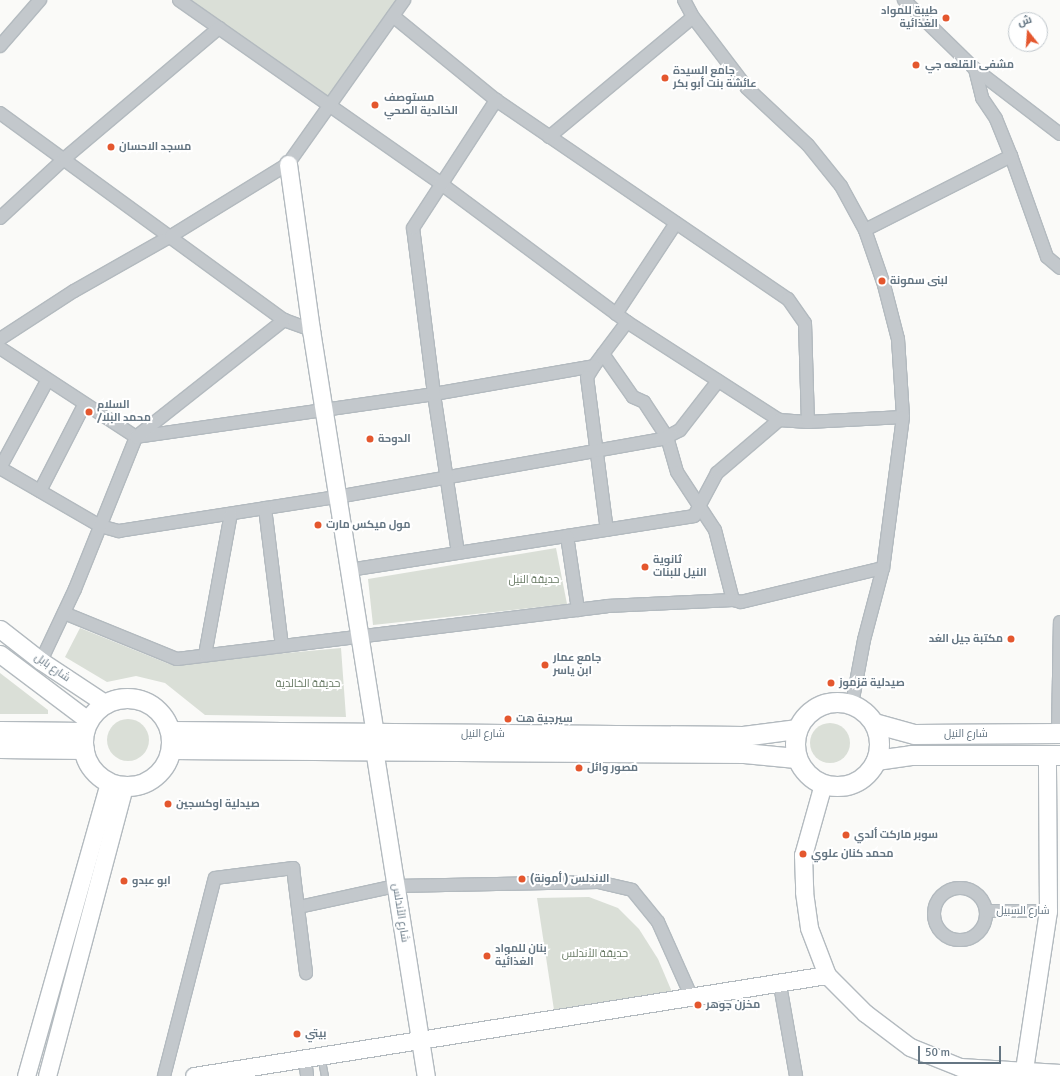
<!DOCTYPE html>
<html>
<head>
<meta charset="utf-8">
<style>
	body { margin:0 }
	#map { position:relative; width:1060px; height:1076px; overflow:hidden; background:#fafaf8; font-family:Signika,Cairo,sans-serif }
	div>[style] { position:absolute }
	.green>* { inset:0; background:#dadfd7 }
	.round { border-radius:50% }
	.roads { filter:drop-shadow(1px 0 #b3babf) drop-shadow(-1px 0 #b3babf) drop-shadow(0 1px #b3babf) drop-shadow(0 -1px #b3babf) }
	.lane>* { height:6px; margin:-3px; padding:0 3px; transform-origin:3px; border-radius:3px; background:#c3c8cc }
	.street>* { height:12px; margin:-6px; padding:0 6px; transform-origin:6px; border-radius:6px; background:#c3c8cc }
	.street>.ring { margin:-6px; padding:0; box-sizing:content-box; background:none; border:12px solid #c3c8cc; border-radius:50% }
	.secondary>* { height:17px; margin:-8.5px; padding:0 8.5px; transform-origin:8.5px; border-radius:8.5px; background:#fff }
	.primary>* { height:19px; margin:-9.5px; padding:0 9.5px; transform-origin:9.5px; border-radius:9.5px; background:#fff }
	.primary>.ring { margin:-9.5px; padding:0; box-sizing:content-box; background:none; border:19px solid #fff; border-radius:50% }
	.dots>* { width:11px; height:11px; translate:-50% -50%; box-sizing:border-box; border:2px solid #fff; border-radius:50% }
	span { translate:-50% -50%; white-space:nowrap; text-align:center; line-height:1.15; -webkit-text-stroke:4px #fff; paint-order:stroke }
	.poi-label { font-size:11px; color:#657683; font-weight:700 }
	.right { translate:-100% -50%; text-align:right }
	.left { translate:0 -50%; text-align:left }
	.park-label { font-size:11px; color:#687a64 }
	.street-label { font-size:11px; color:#657683 }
	.north { position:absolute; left:1008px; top:12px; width:40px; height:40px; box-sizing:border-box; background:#fff; border:1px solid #c1c8cd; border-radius:50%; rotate:343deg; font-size:11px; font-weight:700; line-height:16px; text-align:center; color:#657683 }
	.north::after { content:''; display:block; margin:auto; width:14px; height:18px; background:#e4572e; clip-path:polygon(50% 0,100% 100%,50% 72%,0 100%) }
	.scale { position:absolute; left:918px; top:1046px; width:83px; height:18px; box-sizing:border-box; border:2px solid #657683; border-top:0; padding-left:5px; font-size:12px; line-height:14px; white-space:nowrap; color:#657683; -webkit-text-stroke:3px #fff; paint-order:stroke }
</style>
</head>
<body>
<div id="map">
	<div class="green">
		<i style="clip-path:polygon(179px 0,404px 0,329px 105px)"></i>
		<i style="clip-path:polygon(556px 548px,567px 604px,373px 625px,368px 579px)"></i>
		<i style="clip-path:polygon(80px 628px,169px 664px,341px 648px,346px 717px,205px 715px,165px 683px,136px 676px,107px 682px,65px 657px)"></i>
		<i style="clip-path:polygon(0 673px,48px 710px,48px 714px,0 714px)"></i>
		<i class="round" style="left:107px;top:719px;width:42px;height:42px"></i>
		<i class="round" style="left:810px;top:723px;width:40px;height:40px"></i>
		<i style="clip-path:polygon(589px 897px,618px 908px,639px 929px,658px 959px,672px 992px,554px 1010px,537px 898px)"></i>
	</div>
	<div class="roads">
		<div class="lane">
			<i style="left:321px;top:1056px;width:20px;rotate:79deg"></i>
		</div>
		<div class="street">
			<i style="left:179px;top:0;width:319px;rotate:35deg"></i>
			<i style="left:440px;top:183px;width:233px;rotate:36.6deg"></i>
			<i style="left:627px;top:322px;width:181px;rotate:32.8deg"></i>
			<i style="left:779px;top:420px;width:29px;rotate:4deg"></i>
			<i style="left:808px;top:422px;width:95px;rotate:-3deg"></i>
			<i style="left:684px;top:0;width:19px;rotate:62deg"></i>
			<i style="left:693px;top:17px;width:89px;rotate:52.7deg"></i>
			<i style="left:747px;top:88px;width:83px;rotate:43.1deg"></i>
			<i style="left:808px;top:145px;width:53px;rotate:51.2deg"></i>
			<i style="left:841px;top:186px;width:50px;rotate:61.4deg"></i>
			<i style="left:865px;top:230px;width:58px;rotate:70.9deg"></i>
			<i style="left:884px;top:285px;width:56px;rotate:75.5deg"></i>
			<i style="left:898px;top:339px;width:78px;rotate:86.3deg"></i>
			<i style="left:903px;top:417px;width:152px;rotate:97.5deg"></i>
			<i style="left:883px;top:568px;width:74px;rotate:104.8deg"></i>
			<i style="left:864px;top:640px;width:65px;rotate:100.6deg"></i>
			<i style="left:904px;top:0;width:99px;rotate:44.2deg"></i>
			<i style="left:975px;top:69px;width:107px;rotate:37.4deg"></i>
			<i style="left:393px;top:16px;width:133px;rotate:39.2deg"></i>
			<i style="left:496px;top:100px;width:353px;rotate:34.3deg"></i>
			<i style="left:788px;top:299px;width:29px;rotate:55deg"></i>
			<i style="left:805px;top:323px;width:99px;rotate:88.3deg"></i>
			<i style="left:0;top:46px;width:61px;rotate:-49deg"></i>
			<i style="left:975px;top:69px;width:30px;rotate:76deg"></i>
			<i style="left:982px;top:98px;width:25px;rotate:56deg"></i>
			<i style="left:996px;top:119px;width:40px;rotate:68deg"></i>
			<i style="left:1011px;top:156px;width:107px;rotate:70.4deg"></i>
			<i style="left:1047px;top:257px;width:17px;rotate:40deg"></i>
			<i style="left:0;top:113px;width:351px;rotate:36.1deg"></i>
			<i style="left:284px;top:320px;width:29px;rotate:20deg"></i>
			<i style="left:549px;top:137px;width:187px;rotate:-39.8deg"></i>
			<i style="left:0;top:218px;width:88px;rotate:-42.7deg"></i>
			<i style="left:65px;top:158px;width:202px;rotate:-40.2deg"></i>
			<i style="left:865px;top:230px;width:164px;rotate:-26.9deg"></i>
			<i style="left:616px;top:314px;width:109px;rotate:-56.6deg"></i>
			<i style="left:0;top:339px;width:88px;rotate:-33deg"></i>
			<i style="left:74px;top:291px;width:112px;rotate:-29.6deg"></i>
			<i style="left:171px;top:236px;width:137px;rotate:-31.6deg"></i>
			<i style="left:288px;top:164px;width:201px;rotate:-54.7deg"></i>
			<i style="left:0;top:348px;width:163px;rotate:33.2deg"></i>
			<i style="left:136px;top:437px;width:301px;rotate:-8.2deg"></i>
			<i style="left:434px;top:394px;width:162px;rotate:-9.9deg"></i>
			<i style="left:594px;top:366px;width:55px;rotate:-53.1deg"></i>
			<i style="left:603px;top:354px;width:52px;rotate:55.1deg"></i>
			<i style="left:633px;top:397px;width:12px;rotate:24deg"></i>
			<i style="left:644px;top:402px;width:42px;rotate:56.7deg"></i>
			<i style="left:667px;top:437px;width:36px;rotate:74deg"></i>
			<i style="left:677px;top:472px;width:69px;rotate:56.8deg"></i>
			<i style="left:715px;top:530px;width:72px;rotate:75.6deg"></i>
			<i style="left:594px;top:366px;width:13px;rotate:122deg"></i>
			<i style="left:587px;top:377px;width:154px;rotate:82.6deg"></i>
			<i style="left:0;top:468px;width:116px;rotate:30.1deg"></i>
			<i style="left:100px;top:526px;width:20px;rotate:15deg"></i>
			<i style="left:119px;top:531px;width:221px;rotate:-8.9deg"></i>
			<i style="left:337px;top:497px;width:331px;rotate:-10.1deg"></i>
			<i style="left:663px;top:439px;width:19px;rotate:-28deg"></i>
			<i style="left:680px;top:430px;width:62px;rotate:-52.2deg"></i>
			<i style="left:0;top:468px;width:99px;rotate:-61.6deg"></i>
			<i style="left:40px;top:491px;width:97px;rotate:-62.9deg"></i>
			<i style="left:265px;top:508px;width:139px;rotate:83deg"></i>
			<i style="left:567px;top:536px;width:129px;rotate:-8.9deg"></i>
			<i style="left:694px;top:516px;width:49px;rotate:-61.9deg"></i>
			<i style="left:717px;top:473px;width:82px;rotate:-40.5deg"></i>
			<i style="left:458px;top:553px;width:161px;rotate:-98.6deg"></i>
			<i style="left:434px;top:394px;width:167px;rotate:-97.2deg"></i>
			<i style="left:413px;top:228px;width:153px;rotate:-57deg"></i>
			<i style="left:349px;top:570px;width:221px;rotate:-8.9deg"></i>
			<i style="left:567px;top:536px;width:75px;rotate:81.5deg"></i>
			<i style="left:64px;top:613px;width:122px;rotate:22.2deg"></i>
			<i style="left:177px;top:659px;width:433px;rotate:-7deg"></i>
			<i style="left:607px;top:606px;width:126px;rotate:-2.7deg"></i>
			<i style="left:733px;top:600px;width:8px;rotate:14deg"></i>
			<i style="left:741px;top:602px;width:146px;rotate:-13.5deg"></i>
			<i style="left:205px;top:655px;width:143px;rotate:-79.6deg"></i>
			<i style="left:41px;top:661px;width:80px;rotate:-64.7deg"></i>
			<i style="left:75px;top:589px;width:164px;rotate:-68.1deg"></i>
			<i style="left:136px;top:437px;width:189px;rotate:-38.3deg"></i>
			<i style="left:1058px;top:733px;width:111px;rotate:-89deg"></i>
			<i class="ring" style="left:934px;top:888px;width:40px;height:40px"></i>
			<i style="left:299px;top:907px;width:98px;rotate:-12.3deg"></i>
			<i style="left:395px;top:886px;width:203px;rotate:-1.1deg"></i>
			<i style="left:598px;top:882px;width:35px;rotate:13deg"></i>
			<i style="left:632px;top:890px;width:41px;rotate:50.9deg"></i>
			<i style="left:658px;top:922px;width:83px;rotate:65.9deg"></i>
			<i style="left:986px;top:911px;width:62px"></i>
			<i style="left:780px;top:985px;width:92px;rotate:80deg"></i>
			<i style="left:305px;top:1059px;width:17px;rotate:83deg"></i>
			<i style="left:164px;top:1076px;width:204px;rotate:-75.6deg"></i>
			<i style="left:215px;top:878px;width:79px;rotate:-7.3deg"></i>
			<i style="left:293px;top:868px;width:106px;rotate:82.9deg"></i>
		</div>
		<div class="secondary">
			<i style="left:288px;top:164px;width:168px;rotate:82.1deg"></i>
			<i style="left:311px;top:330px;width:409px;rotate:81deg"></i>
			<i style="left:0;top:629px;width:52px;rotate:38deg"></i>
			<i style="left:41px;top:661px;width:78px;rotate:33.5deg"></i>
			<i style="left:0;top:654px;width:111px;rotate:37deg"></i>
			<i style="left:374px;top:749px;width:331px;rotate:81deg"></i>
			<i style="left:823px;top:784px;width:74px;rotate:105.7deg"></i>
			<i style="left:803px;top:855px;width:37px;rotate:88deg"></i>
			<i style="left:804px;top:892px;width:36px;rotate:82deg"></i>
			<i style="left:809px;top:928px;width:50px;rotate:69deg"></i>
			<i style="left:827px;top:975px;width:54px;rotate:45deg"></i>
			<i style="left:865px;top:1013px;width:56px;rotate:37.1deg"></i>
			<i style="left:910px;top:1047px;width:54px;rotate:21.8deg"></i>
			<i style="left:960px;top:1067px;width:100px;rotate:3.4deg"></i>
			<i style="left:26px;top:1076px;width:305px;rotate:-74.2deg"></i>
			<i style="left:47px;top:1076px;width:300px;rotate:-75.1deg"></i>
			<i style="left:194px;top:1076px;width:641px;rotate:-9.07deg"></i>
			<i style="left:1023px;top:1076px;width:167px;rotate:-81.4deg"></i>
			<i style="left:1048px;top:911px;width:156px;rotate:-90.4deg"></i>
		</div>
		<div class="primary">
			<i class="ring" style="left:83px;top:698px;width:69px;height:69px"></i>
			<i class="ring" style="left:795px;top:702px;width:65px;height:65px"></i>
			<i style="left:874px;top:723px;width:41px;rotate:15.4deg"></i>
			<i style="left:914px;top:734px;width:146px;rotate:-0.4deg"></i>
			<i style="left:0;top:731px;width:84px;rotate:0.7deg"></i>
			<i style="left:170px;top:731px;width:573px;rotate:0.5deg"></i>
			<i style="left:743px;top:736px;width:53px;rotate:-7.5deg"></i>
			<i style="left:0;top:748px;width:84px;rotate:0.7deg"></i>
			<i style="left:171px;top:749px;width:573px;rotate:0.4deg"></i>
			<i style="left:744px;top:753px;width:52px;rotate:5.5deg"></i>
			<i style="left:876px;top:760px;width:35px;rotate:-8deg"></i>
			<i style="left:911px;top:755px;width:149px"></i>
		</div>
	</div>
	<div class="dots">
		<i style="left:946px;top:18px;background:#e4572e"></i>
		<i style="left:916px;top:65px;background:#e4572e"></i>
		<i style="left:665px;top:78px;background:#e4572e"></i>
		<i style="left:375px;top:105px;background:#e4572e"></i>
		<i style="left:111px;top:147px;background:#e4572e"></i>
		<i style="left:882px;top:281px;background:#e4572e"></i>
		<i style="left:89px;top:412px;background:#e4572e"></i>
		<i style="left:370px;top:439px;background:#e4572e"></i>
		<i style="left:318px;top:525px;background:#e4572e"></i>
		<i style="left:645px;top:567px;background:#e4572e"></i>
		<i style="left:1011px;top:639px;background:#e4572e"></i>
		<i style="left:545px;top:665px;background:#e4572e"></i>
		<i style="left:831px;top:683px;background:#e4572e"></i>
		<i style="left:508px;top:719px;background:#e4572e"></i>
		<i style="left:579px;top:768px;background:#e4572e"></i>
		<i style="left:168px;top:804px;background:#e4572e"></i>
		<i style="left:846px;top:835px;background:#e4572e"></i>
		<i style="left:803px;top:854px;background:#e4572e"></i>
		<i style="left:522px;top:879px;background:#e4572e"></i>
		<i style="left:124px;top:881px;background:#e4572e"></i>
		<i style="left:487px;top:956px;background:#e4572e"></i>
		<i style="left:698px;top:1005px;background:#e4572e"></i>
		<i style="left:297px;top:1034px;background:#e4572e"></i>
	</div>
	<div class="poi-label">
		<span class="right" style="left:938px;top:18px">طيبة للمواد<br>الغذائية</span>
		<span class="left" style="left:925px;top:65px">مشفى القلعه جي</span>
		<span class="left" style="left:673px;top:78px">جامع السيدة<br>عائشة بنت أبو بكر</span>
		<span class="left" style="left:384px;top:105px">مستوصف<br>الخالدية الصحي</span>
		<span class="left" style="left:119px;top:147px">مسجد الاحسان</span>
		<span class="left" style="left:890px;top:281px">لبنى سمونة</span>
		<span class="left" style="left:97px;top:412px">السلام<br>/محمد البلا</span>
		<span class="left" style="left:378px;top:439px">الدوحة</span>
		<span class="left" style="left:326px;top:525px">مول ميكس مارت</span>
		<span class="left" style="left:653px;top:567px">ثانوية<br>النيل للبنات</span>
		<span class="right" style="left:1003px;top:639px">مكتبة جيل الغد</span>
		<span class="left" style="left:553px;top:665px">جامع عمار<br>ابن ياسر</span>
		<span class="left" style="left:839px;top:683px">صيدلية قزموز</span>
		<span class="left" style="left:516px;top:719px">سيرجية هت</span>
		<span class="left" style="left:587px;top:768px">مصور وائل</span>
		<span class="left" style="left:176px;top:804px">صيدلية اوكسجين</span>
		<span class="left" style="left:854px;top:835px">سوبر ماركت ألدي</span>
		<span class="left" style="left:811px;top:854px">محمد كنان علوي</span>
		<span class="left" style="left:530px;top:879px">الاندلس ( أمونة)</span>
		<span class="left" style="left:132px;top:881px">ابو عبدو</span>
		<span class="left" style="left:495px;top:956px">بنان للمواد<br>الغذائية</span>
		<span class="left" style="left:706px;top:1005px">مخزن جوهر</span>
		<span class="left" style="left:305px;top:1034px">بيتي</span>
	</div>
	<div class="park-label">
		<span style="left:534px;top:580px">حديقة النيل</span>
		<span style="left:308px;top:684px">حديقة الخالدية</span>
		<span style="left:595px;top:954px">حديقة الأندلس</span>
	</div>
	<div class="street-label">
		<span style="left:52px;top:668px;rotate:35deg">شارع بابل</span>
		<span style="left:483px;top:734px">شارع النيل</span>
		<span style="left:966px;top:734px">شارع النيل</span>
		<span style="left:1023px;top:911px">شارع السبيل</span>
		<span style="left:400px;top:913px;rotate:81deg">شارع الأندلس</span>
	</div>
	<div class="north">ش</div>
	<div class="scale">50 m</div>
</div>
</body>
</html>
